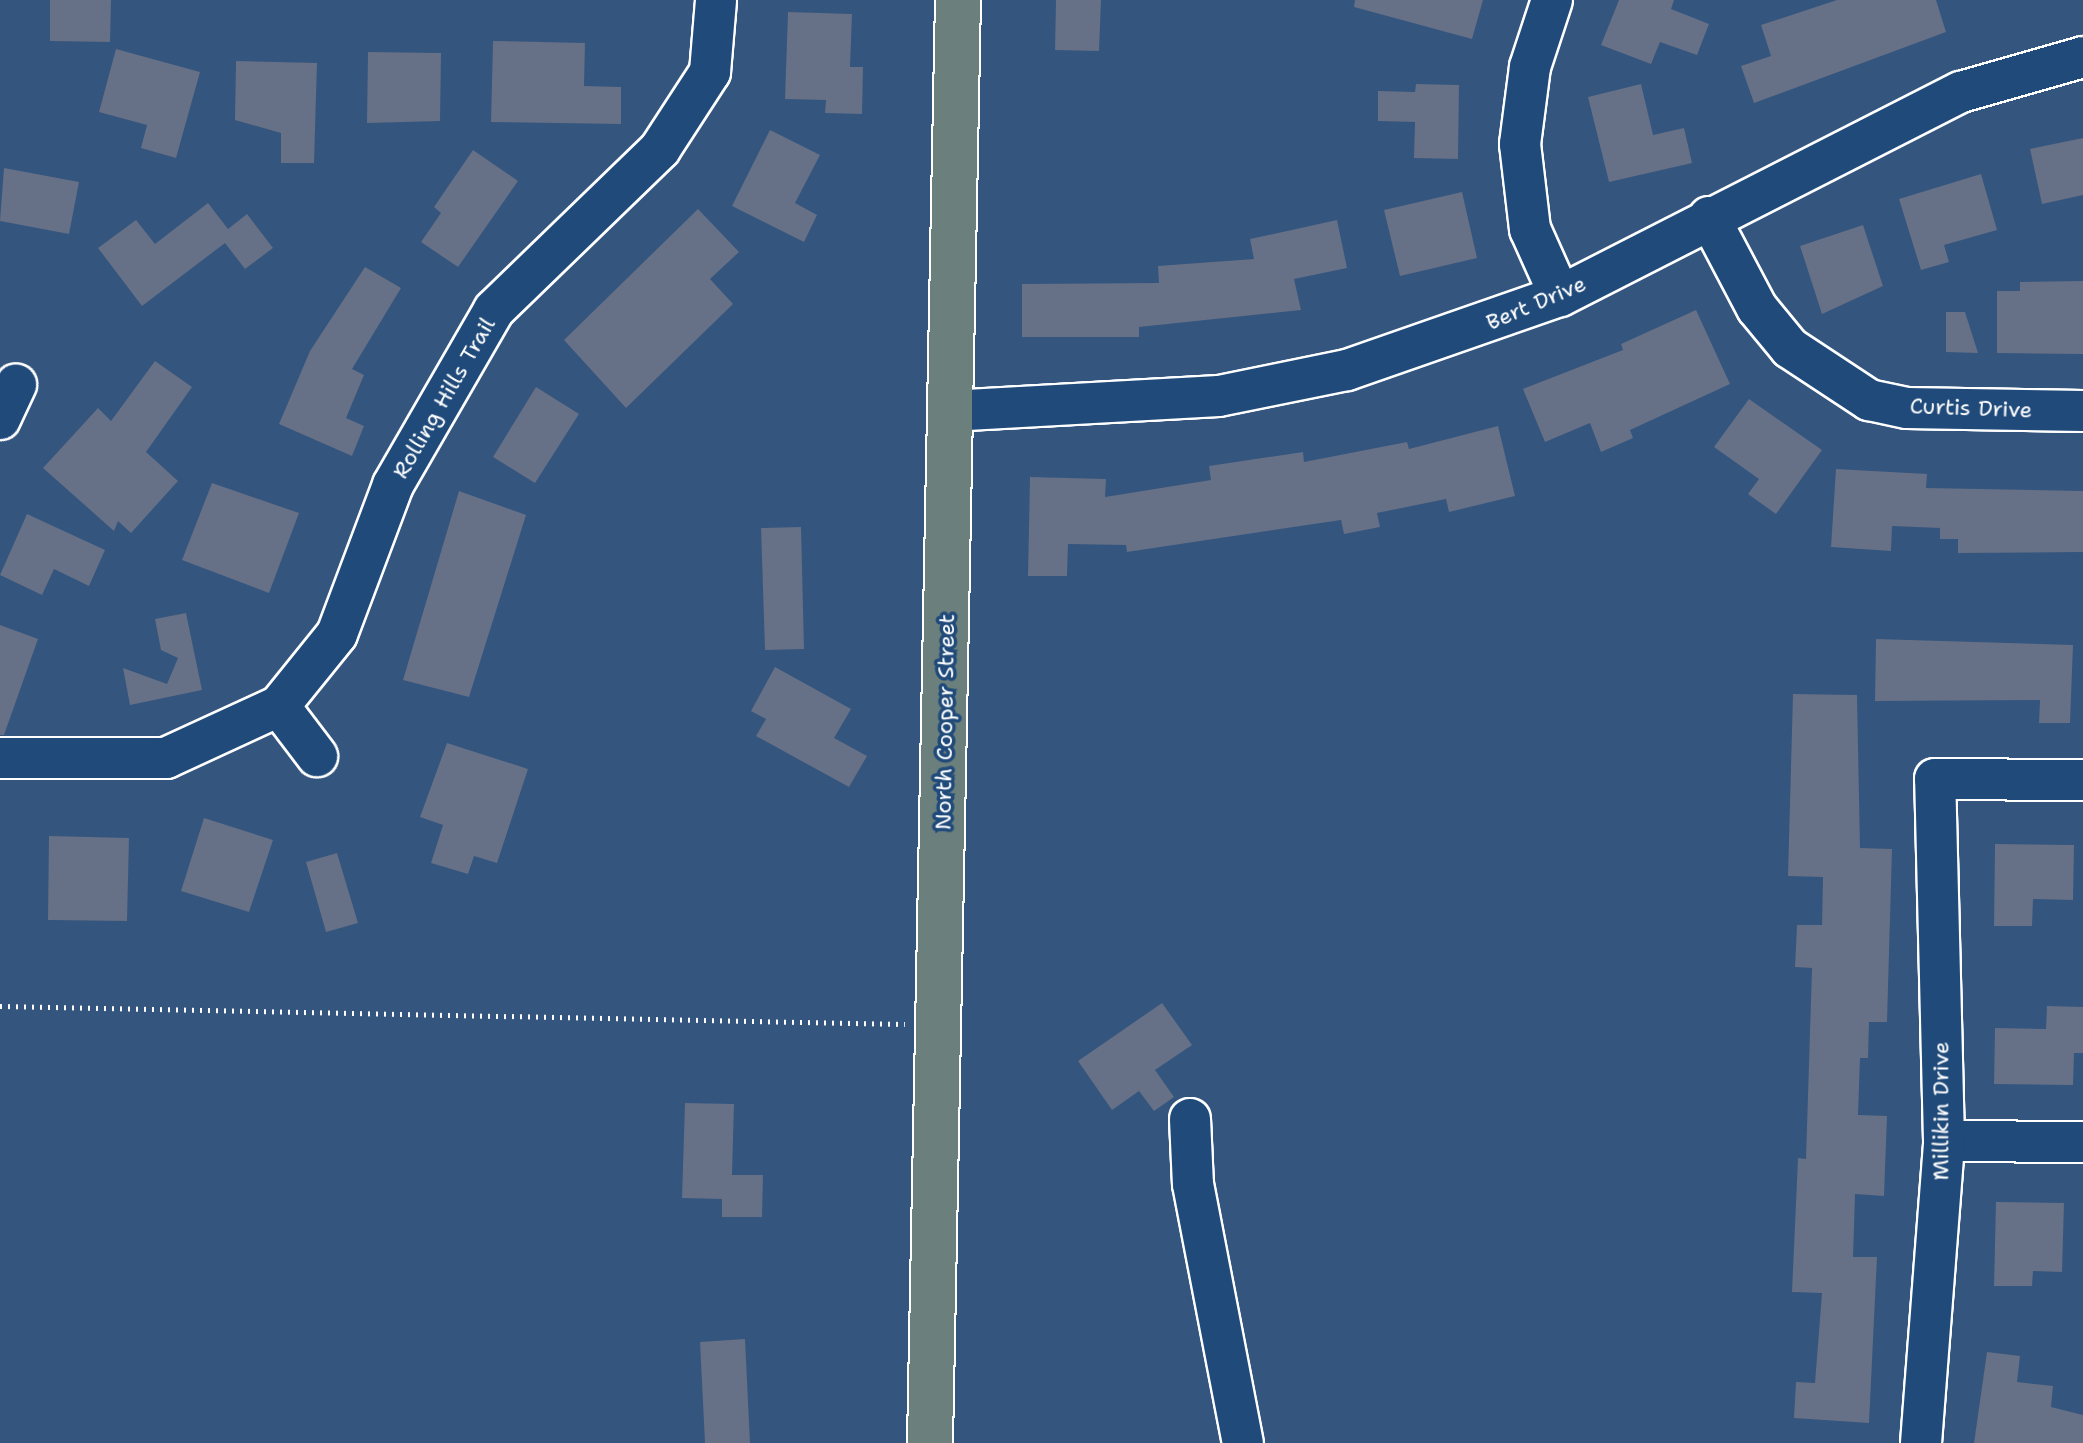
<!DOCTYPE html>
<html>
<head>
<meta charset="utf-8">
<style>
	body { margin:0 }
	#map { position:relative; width:2083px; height:1443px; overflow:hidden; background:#34557e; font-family:"Shantell Sans",sans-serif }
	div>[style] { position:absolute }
	.building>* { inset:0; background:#667086 }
	.path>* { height:5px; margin-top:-2.5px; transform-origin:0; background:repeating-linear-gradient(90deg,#fff 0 2px,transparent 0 8px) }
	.roads { filter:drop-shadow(2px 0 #fff) drop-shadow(-2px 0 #fff) drop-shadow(0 2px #fff) drop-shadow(0 -2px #fff) }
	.minor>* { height:40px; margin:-20px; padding:0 20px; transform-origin:20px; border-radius:20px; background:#1f4a7a }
	.major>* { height:44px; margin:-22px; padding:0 22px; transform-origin:22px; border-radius:22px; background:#6b7f7c }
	span { translate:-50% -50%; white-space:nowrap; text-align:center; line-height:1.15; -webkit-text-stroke:7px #1f4a7a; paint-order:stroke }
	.street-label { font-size:22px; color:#fff }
</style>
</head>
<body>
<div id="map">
	<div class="building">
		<i style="clip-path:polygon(50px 0,111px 0,110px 42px,50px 41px)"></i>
		<i style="clip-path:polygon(1056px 0,1101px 0,1099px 51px,1055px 50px)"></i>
		<i style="clip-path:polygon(1355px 0,1483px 0,1472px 39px,1354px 7px)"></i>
		<i style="clip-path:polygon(1619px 0,1674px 0,1671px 9px,1709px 24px,1697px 55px,1660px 42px,1651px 64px,1601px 45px)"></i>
		<i style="clip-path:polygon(1837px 0,1936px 0,1946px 32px,1754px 103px,1741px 66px,1771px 56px,1761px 25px)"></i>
		<i style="clip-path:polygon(788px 12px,852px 14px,850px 67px,863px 67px,862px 114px,825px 113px,826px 100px,785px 99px)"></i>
		<i style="clip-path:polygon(493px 41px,585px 43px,584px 86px,621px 87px,621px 124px,491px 122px)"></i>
		<i style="clip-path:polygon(116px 49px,200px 72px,176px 158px,141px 148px,147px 125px,99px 112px)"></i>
		<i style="clip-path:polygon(368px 52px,441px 53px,440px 121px,367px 123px)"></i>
		<i style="clip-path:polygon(236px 61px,317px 63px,314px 163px,281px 163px,281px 133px,235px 120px)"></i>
		<i style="clip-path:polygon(1416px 84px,1459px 85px,1458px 159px,1414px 158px,1415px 122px,1378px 121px,1378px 91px,1415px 92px)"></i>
		<i style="clip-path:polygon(1641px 84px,1653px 135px,1684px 128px,1692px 163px,1609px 182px,1588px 97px)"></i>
		<i style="clip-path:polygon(770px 130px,820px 155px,795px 203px,817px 215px,804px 242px,732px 206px)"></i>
		<i style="clip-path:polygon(2083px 138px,2083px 195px,2042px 204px,2030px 149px)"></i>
		<i style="clip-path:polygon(473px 150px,518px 181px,458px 267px,421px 242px,441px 213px,434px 207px)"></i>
		<i style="clip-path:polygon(4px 168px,79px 182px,69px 234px,0 221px)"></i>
		<i style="clip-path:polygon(1981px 174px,1997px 230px,1944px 245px,1949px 262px,1921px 270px,1899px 199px)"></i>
		<i style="clip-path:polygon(1462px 192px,1477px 258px,1400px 276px,1384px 210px)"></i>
		<i style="clip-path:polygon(208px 203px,228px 229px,247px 214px,273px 248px,245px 269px,225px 243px,142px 306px,98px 248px,136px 220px,155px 244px)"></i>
		<i style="clip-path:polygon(698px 209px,739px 252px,710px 279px,733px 304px,626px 408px,564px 340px)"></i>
		<i style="clip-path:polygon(1337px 220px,1347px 268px,1294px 279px,1301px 310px,1139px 327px,1139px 337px,1022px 337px,1022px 284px,1159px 283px,1158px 266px,1254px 259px,1250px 239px)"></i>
		<i style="clip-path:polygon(1863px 225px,1883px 286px,1822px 314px,1800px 246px)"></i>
		<i style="clip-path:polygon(365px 267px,401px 288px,352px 369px,364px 375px,346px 418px,364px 426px,352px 456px,279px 424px,310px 351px)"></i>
		<i style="clip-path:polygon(2083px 281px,2083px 354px,1997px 353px,1997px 291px,2020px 291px,2020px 282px)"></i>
		<i style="clip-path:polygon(1696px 310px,1730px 384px,1630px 430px,1633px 438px,1601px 452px,1590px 423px,1545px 442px,1523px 389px,1623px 350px,1621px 344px)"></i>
		<i style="clip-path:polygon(1946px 312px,1965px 312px,1978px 353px,1946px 352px)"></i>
		<i style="clip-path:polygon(155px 361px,192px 387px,146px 452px,178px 481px,131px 533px,118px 521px,114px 531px,43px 468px,98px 408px,111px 421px)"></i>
		<i style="clip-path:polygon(536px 387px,579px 414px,535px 483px,493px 457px)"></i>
		<i style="clip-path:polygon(1749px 399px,1822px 450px,1776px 514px,1748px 494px,1759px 479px,1714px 447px)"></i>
		<i style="clip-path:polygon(1498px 426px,1515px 496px,1449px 512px,1446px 499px,1377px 513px,1380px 527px,1344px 534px,1341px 520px,1127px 552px,1126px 545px,1068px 544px,1067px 576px,1028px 576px,1030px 477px,1106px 479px,1105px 497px,1211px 480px,1209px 466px,1303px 452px,1304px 462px,1407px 442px,1409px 449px)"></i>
		<i style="clip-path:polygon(1836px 469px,1927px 474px,1926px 488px,2083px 491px,2083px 552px,1958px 553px,1958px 539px,1940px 539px,1940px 528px,1892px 526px,1891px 551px,1831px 547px)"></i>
		<i style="clip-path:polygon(212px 483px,299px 513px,269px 593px,182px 560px)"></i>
		<i style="clip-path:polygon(459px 491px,526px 515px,469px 697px,403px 680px)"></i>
		<i style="clip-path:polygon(27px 514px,105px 550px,89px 586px,54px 569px,42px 595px,0 575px)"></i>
		<i style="clip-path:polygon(801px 527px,804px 649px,765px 650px,761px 528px)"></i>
		<i style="clip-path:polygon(186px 613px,202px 690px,130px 705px,123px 668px,167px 684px,178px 658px,161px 650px,155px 619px)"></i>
		<i style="clip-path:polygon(0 625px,38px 639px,4px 735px,0 735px)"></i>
		<i style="clip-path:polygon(1876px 639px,2073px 645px,2070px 723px,2039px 723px,2040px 700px,1875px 701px)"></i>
		<i style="clip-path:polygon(775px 667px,851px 709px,834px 738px,867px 756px,849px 787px,756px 736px,766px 719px,751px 711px)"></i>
		<i style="clip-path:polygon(1793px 694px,1857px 695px,1860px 848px,1892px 849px,1887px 1022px,1869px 1022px,1868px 1058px,1860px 1058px,1858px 1115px,1887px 1116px,1884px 1196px,1855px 1194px,1853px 1257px,1877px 1257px,1869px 1423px,1794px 1418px,1796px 1382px,1815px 1383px,1822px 1293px,1792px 1292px,1798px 1158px,1806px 1159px,1812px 968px,1795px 967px,1797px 925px,1822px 925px,1823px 877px,1788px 876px)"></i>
		<i style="clip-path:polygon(447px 743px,528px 769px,497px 863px,474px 856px,468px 874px,431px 863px,443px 825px,420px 817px)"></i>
		<i style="clip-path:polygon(204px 818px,273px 840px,249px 912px,181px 891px)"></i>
		<i style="clip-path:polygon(49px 836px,129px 838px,127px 921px,48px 920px)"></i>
		<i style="clip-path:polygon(1995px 844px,2074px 845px,2073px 900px,2033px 899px,2032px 926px,1994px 926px)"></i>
		<i style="clip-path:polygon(337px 853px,358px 923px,326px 932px,306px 862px)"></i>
		<i style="clip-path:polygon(1162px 1003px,1192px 1045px,1155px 1070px,1174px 1097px,1154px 1111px,1139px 1091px,1112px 1110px,1078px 1061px)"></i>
		<i style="clip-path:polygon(2047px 1006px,2083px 1007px,2083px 1053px,2074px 1053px,2073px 1085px,1994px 1084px,1995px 1028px,2046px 1029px)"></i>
		<i style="clip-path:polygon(685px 1103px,734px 1104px,732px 1175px,763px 1175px,762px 1217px,722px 1217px,722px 1199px,682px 1198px)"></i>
		<i style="clip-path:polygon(1996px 1202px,2064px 1203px,2062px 1272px,2033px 1271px,2032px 1286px,1994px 1286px)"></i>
		<i style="clip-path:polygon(745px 1339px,750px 1443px,705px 1443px,700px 1342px)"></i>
		<i style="clip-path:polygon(1987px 1352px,2020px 1356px,2017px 1382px,2053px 1386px,2051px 1407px,2083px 1415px,2083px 1443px,1974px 1443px)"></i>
	</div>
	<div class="path">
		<i style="left:0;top:1006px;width:905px;rotate:1.14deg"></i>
	</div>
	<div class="roads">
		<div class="minor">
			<i style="left:1552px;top:0;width:71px;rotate:108.2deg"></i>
			<i style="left:1530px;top:67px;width:78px;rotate:97.4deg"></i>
			<i style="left:1520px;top:144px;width:86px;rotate:83.3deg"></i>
			<i style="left:1530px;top:229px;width:73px;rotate:65.9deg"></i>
			<i style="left:1709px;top:217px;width:103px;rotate:62.2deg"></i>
			<i style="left:1757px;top:308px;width:52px;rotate:50.5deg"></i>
			<i style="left:1790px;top:348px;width:95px;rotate:33.4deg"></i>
			<i style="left:1869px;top:400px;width:39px;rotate:12deg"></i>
			<i style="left:1907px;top:408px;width:176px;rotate:1deg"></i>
			<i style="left:949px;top:411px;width:270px;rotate:-3.2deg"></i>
			<i style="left:1219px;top:396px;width:131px;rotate:-11.5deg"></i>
			<i style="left:1347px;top:370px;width:225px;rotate:-19.2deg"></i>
			<i style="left:1560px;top:296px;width:450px;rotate:-27deg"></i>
			<i style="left:1961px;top:92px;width:127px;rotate:-16deg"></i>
			<i style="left:0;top:419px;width:38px;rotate:-65deg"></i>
			<i style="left:279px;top:706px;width:63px;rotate:52.8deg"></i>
			<i style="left:0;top:758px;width:166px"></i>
			<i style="left:166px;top:758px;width:124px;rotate:-24.7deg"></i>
			<i style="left:279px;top:706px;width:92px;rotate:-51.1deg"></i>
			<i style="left:337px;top:634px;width:159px;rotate:-69.4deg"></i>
			<i style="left:393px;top:485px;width:202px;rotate:-60deg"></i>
			<i style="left:494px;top:310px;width:231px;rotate:-44.1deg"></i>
			<i style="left:660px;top:149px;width:92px;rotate:-57deg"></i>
			<i style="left:710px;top:72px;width:72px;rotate:-85.2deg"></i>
			<i style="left:1190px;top:1119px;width:65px;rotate:87.4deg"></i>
			<i style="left:1193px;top:1184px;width:264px;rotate:79.1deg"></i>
			<i style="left:1944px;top:1141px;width:139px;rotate:0.4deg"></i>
			<i style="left:1921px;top:1443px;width:303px;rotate:-85.6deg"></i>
			<i style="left:1944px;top:1141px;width:362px;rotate:-91.4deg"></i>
			<i style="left:1935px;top:779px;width:148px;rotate:0.4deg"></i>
		</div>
		<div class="major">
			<i style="left:930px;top:1443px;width:1443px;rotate:-88.89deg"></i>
		</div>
	</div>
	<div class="street-label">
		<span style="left:1536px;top:303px;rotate:-23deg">Bert Drive</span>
		<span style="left:444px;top:398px;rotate:-60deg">Rolling Hills Trail</span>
		<span style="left:1971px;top:408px;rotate:2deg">Curtis Drive</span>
		<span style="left:945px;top:722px;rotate:-89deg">North Cooper Street</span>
		<span style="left:1941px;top:1111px;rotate:-90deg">Millikin Drive</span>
	</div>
</div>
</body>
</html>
